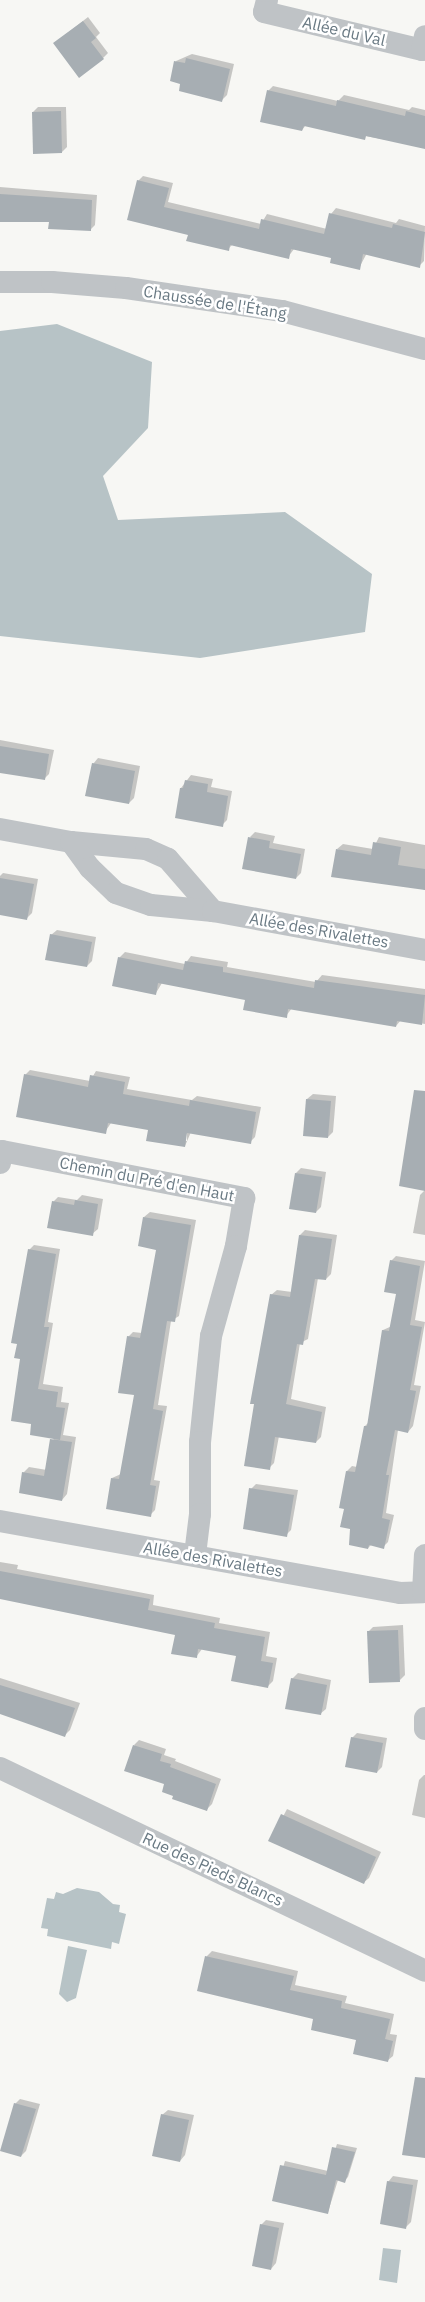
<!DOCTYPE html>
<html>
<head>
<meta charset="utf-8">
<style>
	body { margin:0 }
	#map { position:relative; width:425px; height:2302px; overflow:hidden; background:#f7f7f4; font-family:"IBM Plex Sans",sans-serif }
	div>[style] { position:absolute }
	.water>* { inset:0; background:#b7c3c6 }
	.shadow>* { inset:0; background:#0003 }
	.building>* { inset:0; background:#a7aeb3 }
	.minor>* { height:22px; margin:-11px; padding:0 11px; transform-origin:11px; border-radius:11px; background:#bfc3c6 }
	span { translate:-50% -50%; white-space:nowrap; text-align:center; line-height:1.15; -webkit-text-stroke:5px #fff; paint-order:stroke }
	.street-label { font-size:16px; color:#697983 }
</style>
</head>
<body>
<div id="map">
	<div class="water">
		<i style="clip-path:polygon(57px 324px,152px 362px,148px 428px,103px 476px,118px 520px,285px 512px,372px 574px,365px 632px,200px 658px,0 636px,0 331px)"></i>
		<i style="clip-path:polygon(77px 1888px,99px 1892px,113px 1904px,120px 1905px,119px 1912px,126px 1914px,119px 1944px,112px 1942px,111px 1949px,47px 1936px,48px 1929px,41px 1928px,47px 1898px,54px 1899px,56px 1892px,63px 1894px)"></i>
		<i style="clip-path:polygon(68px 1946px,87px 1950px,76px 1998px,67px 2002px,59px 1994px)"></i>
		<i style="clip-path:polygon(383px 2248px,401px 2250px,397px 2283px,379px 2280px)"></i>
	</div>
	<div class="shadow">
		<i style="clip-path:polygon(88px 17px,100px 33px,96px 37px,108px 53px,103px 58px,60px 39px)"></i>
		<i style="clip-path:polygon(192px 54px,234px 64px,227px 95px,222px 100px,182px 83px,176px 61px)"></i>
		<i style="clip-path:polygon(273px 86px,338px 101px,344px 95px,409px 110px,412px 107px,425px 110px,425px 147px,306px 125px,302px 130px,268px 91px)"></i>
		<i style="clip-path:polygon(38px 107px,66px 107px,67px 147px,62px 152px,33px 112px)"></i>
		<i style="clip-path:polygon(143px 176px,173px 183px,168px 202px,261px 224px,267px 214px,327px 229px,331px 214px,336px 208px,396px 223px,399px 219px,425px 226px,424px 261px,419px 266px,367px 253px,359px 268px,333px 257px,294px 249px,288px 257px,233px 244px,228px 249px,189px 234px,138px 181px)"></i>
		<i style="clip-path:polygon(0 187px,97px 195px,95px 225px,90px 230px,50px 221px,0 221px)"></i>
		<i style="clip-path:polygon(0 740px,54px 750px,49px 774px,44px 779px,0 770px)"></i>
		<i style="clip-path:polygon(98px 758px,140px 766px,134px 798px,129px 803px,93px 764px)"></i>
		<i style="clip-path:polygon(191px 775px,213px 779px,211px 787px,232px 791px,227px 820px,222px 825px,181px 788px)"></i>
		<i style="clip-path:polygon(255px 832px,275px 836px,273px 843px,305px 849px,301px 873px,296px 878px,250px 837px)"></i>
		<i style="clip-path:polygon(379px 837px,425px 845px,425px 890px,337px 849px,343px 844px,373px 849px)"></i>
		<i style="clip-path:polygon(3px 873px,38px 879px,32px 913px,27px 918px,0 914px,0 876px)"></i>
		<i style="clip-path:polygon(57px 930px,96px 937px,92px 961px,87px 966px,51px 935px)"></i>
		<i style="clip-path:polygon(125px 952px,185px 964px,191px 956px,228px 962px,227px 967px,316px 982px,322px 975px,425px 989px,425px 1024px,401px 1020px,396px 1026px,292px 1008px,286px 1016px,246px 999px,162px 983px,156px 993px,119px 958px)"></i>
		<i style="clip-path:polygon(evenodd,30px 1070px,90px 1081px,96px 1071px,130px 1077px,127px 1089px,192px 1100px,197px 1096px,261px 1107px,255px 1137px,250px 1142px,191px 1132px,185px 1146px,150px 1129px,111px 1123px,105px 1132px,25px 1075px,30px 1070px,187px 1127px,187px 1141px,185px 1141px,187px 1127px)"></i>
		<i style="clip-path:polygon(313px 1094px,336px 1096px,333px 1132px,328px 1137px,307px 1099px)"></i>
		<i style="clip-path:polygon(425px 1119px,425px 1235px,413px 1233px,420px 1195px,425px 1190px)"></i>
		<i style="clip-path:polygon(301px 1168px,326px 1172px,321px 1207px,316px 1212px,296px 1173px)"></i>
		<i style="clip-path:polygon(82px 1195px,103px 1199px,98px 1229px,92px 1234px,53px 1202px,58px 1197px,77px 1200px)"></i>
		<i style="clip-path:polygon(150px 1212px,196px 1220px,179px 1316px,171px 1321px,158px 1405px,167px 1406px,154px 1480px,160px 1481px,155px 1510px,150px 1515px,112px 1478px,121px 1474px,135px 1394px,128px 1337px,133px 1332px,142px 1333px,157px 1249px,144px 1217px)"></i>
		<i style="clip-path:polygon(305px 1230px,337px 1235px,331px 1274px,326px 1279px,318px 1278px,308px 1339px,300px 1343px,291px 1399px,326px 1407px,321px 1437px,316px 1442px,279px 1436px,274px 1463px,269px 1468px,271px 1295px,277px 1290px,292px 1292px,300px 1235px)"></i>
		<i style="clip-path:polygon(34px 1245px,60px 1249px,48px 1322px,53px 1323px,43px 1384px,63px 1387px,61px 1402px,69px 1403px,63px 1435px,76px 1437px,67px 1494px,62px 1500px,23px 1473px,29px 1467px,47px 1470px,54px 1437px,33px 1423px,21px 1358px,29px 1250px)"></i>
		<i style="clip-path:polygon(396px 1256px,425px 1261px,415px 1320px,425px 1322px,414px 1385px,421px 1386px,413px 1426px,408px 1432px,398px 1430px,386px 1513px,394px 1515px,388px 1542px,383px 1547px,371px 1545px,368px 1548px,352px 1528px,345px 1508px,347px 1471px,352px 1466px,357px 1467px,365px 1426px,369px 1422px,383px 1330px,392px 1326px,398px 1293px,391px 1261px)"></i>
		<i style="clip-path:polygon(256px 1484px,298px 1490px,291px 1530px,286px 1535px,251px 1489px)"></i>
		<i style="clip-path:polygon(0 1562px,18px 1565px,17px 1569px,154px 1595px,153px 1605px,220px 1618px,219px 1623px,270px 1632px,266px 1656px,277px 1658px,273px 1681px,268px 1686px,238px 1655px,202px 1649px,196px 1657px,176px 1634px,0 1598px)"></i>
		<i style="clip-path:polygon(403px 1625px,405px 1675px,400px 1680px,368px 1632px,373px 1627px)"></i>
		<i style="clip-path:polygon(298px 1673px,331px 1680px,326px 1709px,320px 1714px,292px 1679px)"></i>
		<i style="clip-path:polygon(0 1678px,80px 1703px,70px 1730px,65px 1735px,0 1713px)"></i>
		<i style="clip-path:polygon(357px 1733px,387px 1738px,382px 1767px,377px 1772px,352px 1738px)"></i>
		<i style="clip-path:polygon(139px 1740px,166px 1749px,164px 1755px,176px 1759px,175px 1761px,221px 1779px,212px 1804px,207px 1809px,174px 1796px,134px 1745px)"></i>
		<i style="clip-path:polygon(424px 1775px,425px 1775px,425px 1818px,412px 1815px,419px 1780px)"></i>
		<i style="clip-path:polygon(287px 1809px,381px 1852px,369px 1878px,363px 1883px,270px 1841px)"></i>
		<i style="clip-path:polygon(212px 1951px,298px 1971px,295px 1985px,347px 1996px,345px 2003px,394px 2014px,390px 2034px,397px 2035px,393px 2056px,387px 2061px,357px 2039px,314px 2018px,198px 1990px,207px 1956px)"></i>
		<i style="clip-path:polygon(20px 2099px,40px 2104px,26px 2151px,21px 2156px,15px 2104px)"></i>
		<i style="clip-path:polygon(168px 2110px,194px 2115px,185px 2155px,180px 2161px,162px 2115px)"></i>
		<i style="clip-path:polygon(337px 2144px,357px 2148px,348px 2177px,344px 2181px,338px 2180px,328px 2212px,273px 2200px,285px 2161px,328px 2171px)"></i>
		<i style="clip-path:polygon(393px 2176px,418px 2180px,411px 2222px,406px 2227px,388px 2182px)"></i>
		<i style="clip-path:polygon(266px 2220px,284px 2223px,276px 2263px,271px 2269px,261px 2225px)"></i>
	</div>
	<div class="building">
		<i style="clip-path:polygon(83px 21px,96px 38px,91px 42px,104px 59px,79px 78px,53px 43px)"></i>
		<i style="clip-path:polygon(186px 58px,230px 69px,222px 102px,179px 91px,180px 84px,170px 81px,174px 61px,185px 63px)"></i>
		<i style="clip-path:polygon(267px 90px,336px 106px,337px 100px,405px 116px,406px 111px,425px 116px,425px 149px,366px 136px,365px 140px,304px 126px,302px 131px,260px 122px)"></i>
		<i style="clip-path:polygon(61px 111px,62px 153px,33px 154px,32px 112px)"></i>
		<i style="clip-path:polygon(137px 180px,169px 188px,164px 207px,259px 229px,261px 219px,324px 234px,329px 213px,392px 228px,393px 224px,425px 232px,420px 268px,363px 254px,360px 270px,330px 263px,331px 258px,291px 249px,289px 259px,230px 245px,229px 251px,186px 241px,188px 235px,127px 220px)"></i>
		<i style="clip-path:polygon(0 194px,92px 200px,91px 231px,48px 229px,49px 222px,0 222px)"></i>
		<i style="clip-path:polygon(0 746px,49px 754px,45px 780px,0 773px)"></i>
		<i style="clip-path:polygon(92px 763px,135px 771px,129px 804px,85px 796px)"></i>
		<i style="clip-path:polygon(185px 780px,208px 784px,207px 792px,228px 796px,223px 827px,175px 818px,180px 788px,183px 788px)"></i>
		<i style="clip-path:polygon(248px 837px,270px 841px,269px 848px,301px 854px,296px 879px,242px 869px)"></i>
		<i style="clip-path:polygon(373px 842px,401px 847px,398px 865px,425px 869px,425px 890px,331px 877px,336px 849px,371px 855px)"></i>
		<i style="clip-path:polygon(0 878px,34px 884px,27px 920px,0 915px)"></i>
		<i style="clip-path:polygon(50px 934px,92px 942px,87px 967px,45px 960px)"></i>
		<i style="clip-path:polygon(118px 957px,183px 970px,185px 961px,223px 967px,223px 972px,314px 988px,315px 980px,425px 995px,422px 1025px,397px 1021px,396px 1027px,288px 1009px,287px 1018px,243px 1010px,245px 1000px,158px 983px,156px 995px,112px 986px)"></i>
		<i style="clip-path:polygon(24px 1074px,88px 1087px,90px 1075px,125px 1082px,123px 1094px,189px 1106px,190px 1100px,256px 1112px,251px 1144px,187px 1133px,185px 1147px,146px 1141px,148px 1130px,108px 1123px,106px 1134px,16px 1117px)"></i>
		<i style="clip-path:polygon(414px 1090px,425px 1091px,425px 1191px,399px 1186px)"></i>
		<i style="clip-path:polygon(306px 1099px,331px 1101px,328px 1138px,303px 1136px)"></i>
		<i style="clip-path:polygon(295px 1173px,322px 1177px,316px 1213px,289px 1209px)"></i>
		<i style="clip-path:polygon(75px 1200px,98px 1204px,93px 1236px,47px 1228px,52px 1201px,74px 1205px)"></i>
		<i style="clip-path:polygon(143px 1217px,191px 1225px,175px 1322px,167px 1321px,153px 1409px,163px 1411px,150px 1485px,156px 1486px,151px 1517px,106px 1509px,111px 1478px,119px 1479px,134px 1395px,118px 1393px,127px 1336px,140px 1338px,156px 1250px,138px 1246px)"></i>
		<i style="clip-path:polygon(299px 1235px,332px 1239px,326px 1280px,315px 1279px,303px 1345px,297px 1344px,286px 1404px,322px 1412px,316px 1443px,275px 1437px,270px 1470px,244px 1466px,254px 1404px,250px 1404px,270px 1294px,290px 1297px)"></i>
		<i style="clip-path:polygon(28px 1249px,56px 1254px,44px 1327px,49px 1327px,38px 1389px,58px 1392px,56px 1407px,65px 1408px,60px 1440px,30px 1435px,31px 1424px,11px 1421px,20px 1359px,14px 1358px,17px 1344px,11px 1343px)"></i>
		<i style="clip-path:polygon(390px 1260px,420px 1266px,410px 1325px,422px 1327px,410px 1390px,416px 1391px,408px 1433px,395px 1430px,386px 1475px,389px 1475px,382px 1518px,390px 1520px,384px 1549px,369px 1545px,368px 1549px,349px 1545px,350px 1529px,340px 1527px,344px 1509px,339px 1508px,346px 1471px,355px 1472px,364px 1426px,367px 1426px,382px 1330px,389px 1331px,396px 1294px,384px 1292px)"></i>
		<i style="clip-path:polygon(50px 1439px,72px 1442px,62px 1501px,19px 1493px,22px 1472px,44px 1476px)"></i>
		<i style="clip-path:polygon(249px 1488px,294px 1495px,287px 1537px,243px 1529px)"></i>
		<i style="clip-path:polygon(0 1571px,150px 1599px,148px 1610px,215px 1623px,214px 1628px,265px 1637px,261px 1661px,273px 1663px,268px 1688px,231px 1681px,236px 1656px,198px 1649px,197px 1658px,171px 1654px,175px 1635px,0 1599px)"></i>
		<i style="clip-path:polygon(398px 1630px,400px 1682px,369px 1683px,367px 1631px)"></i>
		<i style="clip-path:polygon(291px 1678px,327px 1685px,321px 1715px,285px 1709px)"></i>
		<i style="clip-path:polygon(0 1685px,75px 1708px,65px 1737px,0 1714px)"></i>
		<i style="clip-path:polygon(351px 1737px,383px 1743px,377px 1773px,345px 1767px)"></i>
		<i style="clip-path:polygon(133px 1745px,162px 1754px,160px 1761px,171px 1764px,170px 1767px,216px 1784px,207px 1811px,172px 1799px,173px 1796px,162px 1792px,164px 1784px,124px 1771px)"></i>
		<i style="clip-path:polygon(281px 1814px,376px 1857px,364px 1884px,268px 1841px)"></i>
		<i style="clip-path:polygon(205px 1956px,294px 1976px,290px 1990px,342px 2001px,341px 2008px,390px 2019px,385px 2039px,393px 2041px,388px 2062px,353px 2054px,356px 2040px,311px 2030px,313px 2019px,197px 1991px)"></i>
		<i style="clip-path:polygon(415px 2077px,425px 2078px,425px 2158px,402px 2155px)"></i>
		<i style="clip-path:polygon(14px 2103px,36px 2109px,21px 2157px,0 2151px)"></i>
		<i style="clip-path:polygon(161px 2114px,189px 2120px,180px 2162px,152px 2156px)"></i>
		<i style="clip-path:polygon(332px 2147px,355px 2152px,345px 2183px,336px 2180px,328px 2214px,272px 2201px,280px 2165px,326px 2175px)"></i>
		<i style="clip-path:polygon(387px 2181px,413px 2185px,406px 2229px,380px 2224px)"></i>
		<i style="clip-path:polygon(260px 2224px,279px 2228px,271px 2270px,252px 2266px)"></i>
	</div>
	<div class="minor">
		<i style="left:267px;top:0;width:12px;rotate:104deg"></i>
		<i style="left:264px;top:12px;width:163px;rotate:13.5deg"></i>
		<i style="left:422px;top:50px;width:14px;rotate:-78deg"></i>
		<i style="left:0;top:282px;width:52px"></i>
		<i style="left:52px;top:282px;width:74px;rotate:4.6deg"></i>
		<i style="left:126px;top:288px;width:158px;rotate:8.4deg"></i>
		<i style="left:282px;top:311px;width:148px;rotate:14.9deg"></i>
		<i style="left:0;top:829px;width:72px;rotate:10.4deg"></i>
		<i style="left:71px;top:842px;width:75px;rotate:5.3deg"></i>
		<i style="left:146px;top:849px;width:24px;rotate:24deg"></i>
		<i style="left:168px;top:859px;width:69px;rotate:49.1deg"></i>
		<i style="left:71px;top:842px;width:32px;rotate:54deg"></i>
		<i style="left:90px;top:868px;width:36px;rotate:44deg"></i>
		<i style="left:116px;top:893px;width:37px;rotate:19deg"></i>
		<i style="left:151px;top:905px;width:62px;rotate:5.5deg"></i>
		<i style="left:213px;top:911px;width:216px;rotate:10.4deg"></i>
		<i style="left:0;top:1163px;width:12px;rotate:-81deg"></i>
		<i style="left:2px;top:1151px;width:247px;rotate:11deg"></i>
		<i style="left:244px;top:1198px;width:49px;rotate:99.5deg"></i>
		<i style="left:236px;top:1246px;width:93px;rotate:105.5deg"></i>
		<i style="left:211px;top:1336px;width:107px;rotate:95.9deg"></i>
		<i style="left:200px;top:1442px;width:72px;rotate:90deg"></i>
		<i style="left:200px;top:1514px;width:41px;rotate:97deg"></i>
		<i style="left:0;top:1521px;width:406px;rotate:10.2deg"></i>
		<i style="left:400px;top:1593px;width:23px;rotate:-2deg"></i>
		<i style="left:423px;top:1592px;width:37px;rotate:-87deg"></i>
		<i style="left:425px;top:1718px;width:11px;rotate:90deg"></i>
		<i style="left:0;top:1768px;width:471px;rotate:25.5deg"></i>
	</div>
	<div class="street-label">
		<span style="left:344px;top:31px;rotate:13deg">Allée du Val</span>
		<span style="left:215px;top:302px;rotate:9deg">Chaussée de l'Étang</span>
		<span style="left:319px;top:930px;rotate:10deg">Allée des Rivalettes</span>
		<span style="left:147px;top:1179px;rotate:11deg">Chemin du Pré d'en Haut</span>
		<span style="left:213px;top:1559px;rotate:10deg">Allée des Rivalettes</span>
		<span style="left:213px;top:1869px;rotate:25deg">Rue des Pieds Blancs</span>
	</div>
</div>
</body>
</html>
